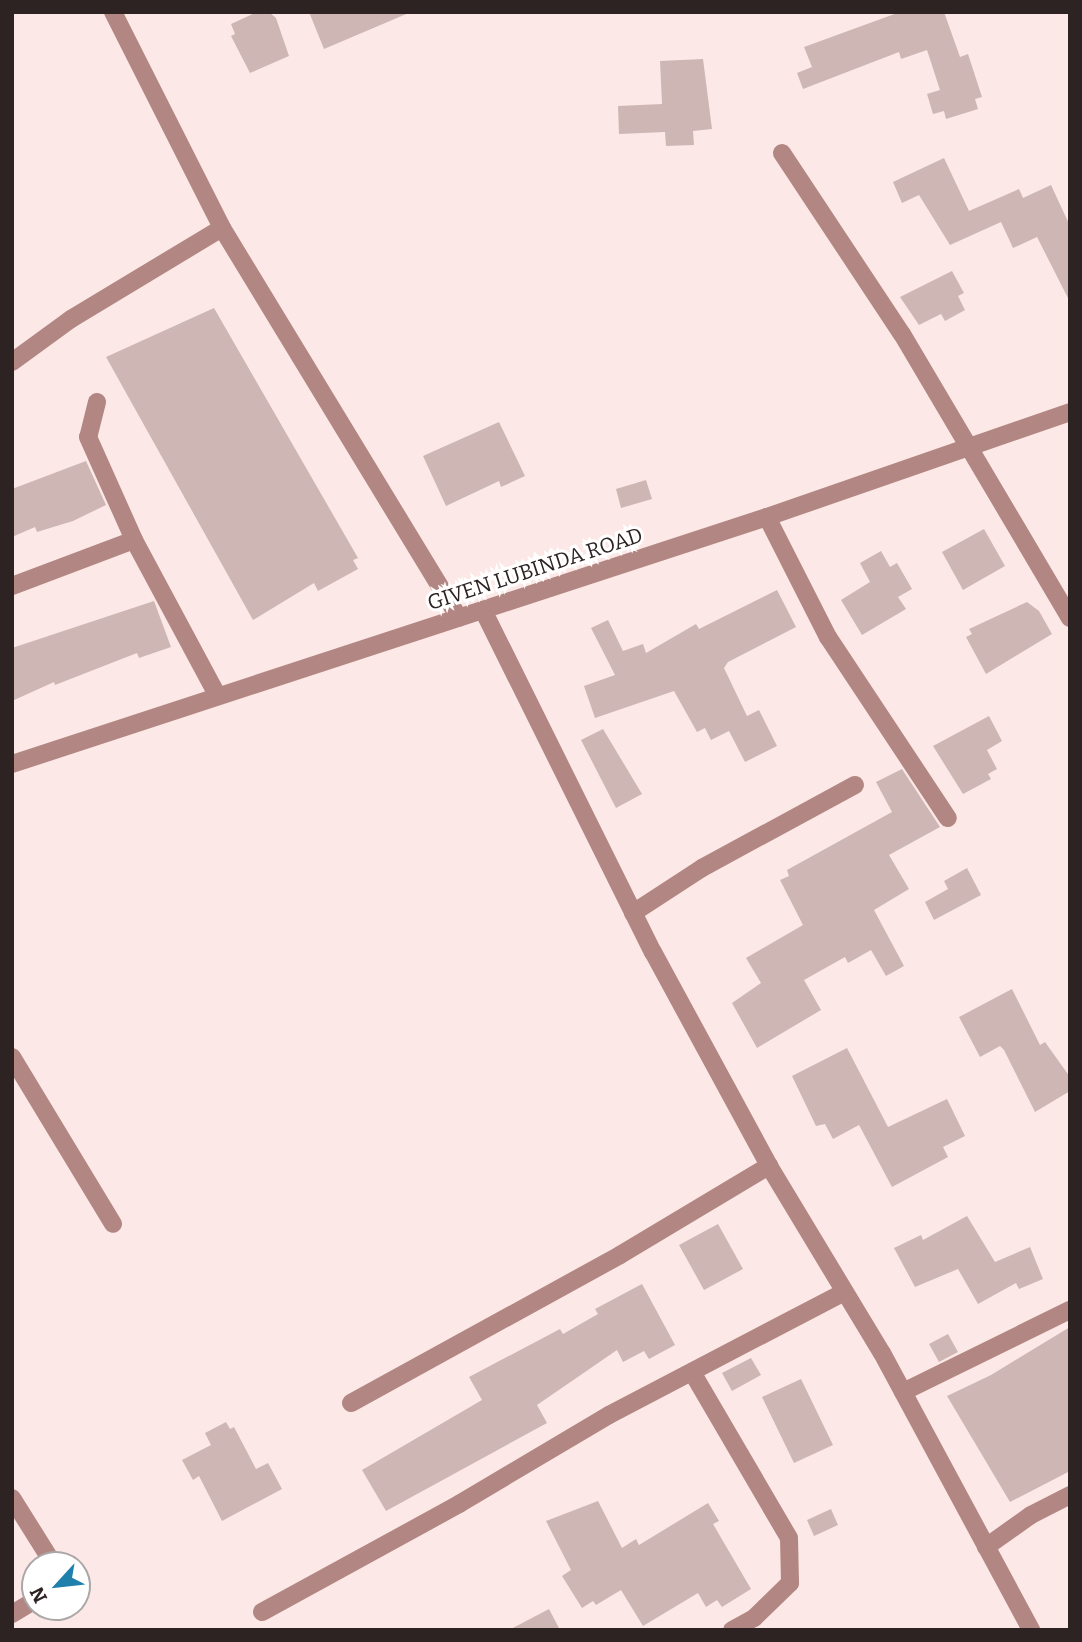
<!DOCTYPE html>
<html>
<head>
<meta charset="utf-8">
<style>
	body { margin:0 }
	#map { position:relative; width:1082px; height:1642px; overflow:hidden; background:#fce8e6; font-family:Bitter,serif }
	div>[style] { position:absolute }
	.building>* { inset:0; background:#ceb6b4 }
	.minor>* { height:18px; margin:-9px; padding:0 9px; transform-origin:9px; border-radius:9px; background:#b28783 }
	span { translate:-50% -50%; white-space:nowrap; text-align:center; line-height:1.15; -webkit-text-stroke:6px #fff; paint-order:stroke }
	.street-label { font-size:21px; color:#2c2322 }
	.frame { position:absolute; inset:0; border:14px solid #2c2322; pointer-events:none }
	.north { position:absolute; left:21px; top:1551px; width:70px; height:70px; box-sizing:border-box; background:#fff; border:2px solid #aba7a7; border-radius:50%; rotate:243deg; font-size:19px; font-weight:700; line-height:28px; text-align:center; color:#2c2322 }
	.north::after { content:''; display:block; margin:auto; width:24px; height:32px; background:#1f80ac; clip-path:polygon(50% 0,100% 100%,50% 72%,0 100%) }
</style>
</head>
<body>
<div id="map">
	<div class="building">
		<i style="clip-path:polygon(257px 12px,269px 12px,276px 18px,289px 56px,250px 73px,231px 36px,235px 34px,231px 24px)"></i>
		<i style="clip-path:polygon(309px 12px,411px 12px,324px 49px)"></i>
		<i style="clip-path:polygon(900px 12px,944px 12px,960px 57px,968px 54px,982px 97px,975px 99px,978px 109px,946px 119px,944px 111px,933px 114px,927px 94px,940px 90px,927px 50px,901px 59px,899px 52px,803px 89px,797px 73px,812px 67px,804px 47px)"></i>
		<i style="clip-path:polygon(703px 59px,712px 129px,693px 131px,694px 145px,666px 146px,665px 132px,619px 134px,618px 106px,662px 104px,660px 61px)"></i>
		<i style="clip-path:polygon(944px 158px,969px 211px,1019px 189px,1023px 198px,1051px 185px,1070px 226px,1070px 302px,1037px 237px,1013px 248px,1001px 222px,950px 245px,919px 195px,902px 203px,893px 182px)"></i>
		<i style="clip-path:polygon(952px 271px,964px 293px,958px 296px,965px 310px,945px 321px,941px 314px,919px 325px,900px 297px)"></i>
		<i style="clip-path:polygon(214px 308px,358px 558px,353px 560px,358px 569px,318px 591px,314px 583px,253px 620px,106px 357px)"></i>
		<i style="clip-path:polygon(499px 422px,525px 476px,501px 487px,499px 481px,446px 506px,423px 456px)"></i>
		<i style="clip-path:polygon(86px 461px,106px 505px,73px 521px,37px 532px,35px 527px,12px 537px,12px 489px)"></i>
		<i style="clip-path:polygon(646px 480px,652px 499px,621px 508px,616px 489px)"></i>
		<i style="clip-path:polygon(984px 529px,1005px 566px,963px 590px,942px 552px)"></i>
		<i style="clip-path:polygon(881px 551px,890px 567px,897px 563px,912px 589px,898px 597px,906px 609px,862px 635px,841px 600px,870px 582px,860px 563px)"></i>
		<i style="clip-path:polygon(777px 590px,796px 627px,728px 662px,724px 668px,747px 716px,759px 710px,777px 746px,745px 762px,729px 731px,711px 740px,705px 728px,697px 732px,674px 691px,595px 718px,584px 686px,615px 675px,591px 628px,608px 620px,623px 651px,643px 644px,646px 653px,696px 624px,699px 629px)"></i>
		<i style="clip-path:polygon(154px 601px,171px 647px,139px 658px,137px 653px,55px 685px,54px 682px,12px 701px,12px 648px)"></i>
		<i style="clip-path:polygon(1027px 602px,1039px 611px,1052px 634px,986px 674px,966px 637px,972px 634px,969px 629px)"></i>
		<i style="clip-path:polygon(989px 716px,1002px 741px,987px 750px,997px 769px,988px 774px,991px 779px,963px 794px,933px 746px)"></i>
		<i style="clip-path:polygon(603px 729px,642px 794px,616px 808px,581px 740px)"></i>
		<i style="clip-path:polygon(902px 769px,940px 827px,889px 855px,909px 889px,874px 910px,904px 966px,886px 976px,871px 950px,848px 963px,845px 957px,804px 980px,821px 1010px,757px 1048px,732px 1003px,761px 983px,746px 958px,803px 925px,780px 880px,789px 876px,787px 870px,892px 812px,876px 782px)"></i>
		<i style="clip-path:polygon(967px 868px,981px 895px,934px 920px,925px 902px,948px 889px,944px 881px)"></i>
		<i style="clip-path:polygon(1012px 989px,1040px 1045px,1045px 1042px,1070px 1077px,1070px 1091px,1035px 1112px,1004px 1050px,1000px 1046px,980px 1057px,959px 1017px)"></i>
		<i style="clip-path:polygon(847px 1048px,888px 1127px,947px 1099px,965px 1136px,943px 1147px,948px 1157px,892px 1187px,859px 1125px,833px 1139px,825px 1124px,816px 1126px,792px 1076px)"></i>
		<i style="clip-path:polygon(967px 1216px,995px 1262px,1030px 1247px,1043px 1279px,1019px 1289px,1016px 1283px,978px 1304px,958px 1269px,915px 1287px,894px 1248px,921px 1235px,923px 1240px)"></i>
		<i style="clip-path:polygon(718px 1224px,743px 1269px,704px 1290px,679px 1245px)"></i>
		<i style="clip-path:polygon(642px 1284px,675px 1345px,649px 1359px,644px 1351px,623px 1362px,617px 1350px,537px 1405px,547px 1423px,386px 1511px,362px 1470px,482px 1400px,469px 1377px,560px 1329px,563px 1334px,598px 1314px,595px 1309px)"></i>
		<i style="clip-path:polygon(1070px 1327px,1070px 1471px,1010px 1502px,947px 1396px,991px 1375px)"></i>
		<i style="clip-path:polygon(948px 1334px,958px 1352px,939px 1362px,929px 1344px)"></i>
		<i style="clip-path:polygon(751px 1358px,761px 1375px,732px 1391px,722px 1373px)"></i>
		<i style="clip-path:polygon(801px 1379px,833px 1445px,794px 1463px,762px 1397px)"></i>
		<i style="clip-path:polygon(226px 1422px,230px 1429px,234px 1427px,256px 1469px,268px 1463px,282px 1489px,222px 1521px,199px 1476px,193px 1480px,182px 1460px,211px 1445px,205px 1433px)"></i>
		<i style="clip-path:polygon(598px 1501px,622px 1548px,636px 1539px,639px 1545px,708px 1503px,719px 1521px,713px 1524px,751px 1589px,722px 1607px,717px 1600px,706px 1607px,698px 1593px,643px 1626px,621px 1590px,596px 1605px,593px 1601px,582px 1608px,562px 1576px,571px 1570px,546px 1521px)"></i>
		<i style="clip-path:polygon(831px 1509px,838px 1525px,814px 1536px,807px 1520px)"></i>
		<i style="clip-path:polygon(549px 1609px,560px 1630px,509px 1630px)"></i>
	</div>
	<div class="minor">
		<i style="left:113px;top:12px;width:242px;rotate:63.2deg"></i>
		<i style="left:222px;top:228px;width:456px;rotate:58.7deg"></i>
		<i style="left:782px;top:153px;width:217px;rotate:56.5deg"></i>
		<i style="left:902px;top:334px;width:330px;rotate:59.4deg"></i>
		<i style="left:12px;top:362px;width:73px;rotate:-36.1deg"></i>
		<i style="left:71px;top:319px;width:176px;rotate:-31.1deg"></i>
		<i style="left:97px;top:402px;width:36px;rotate:104deg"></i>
		<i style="left:88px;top:437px;width:113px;rotate:65.9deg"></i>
		<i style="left:134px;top:540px;width:176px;rotate:61.8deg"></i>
		<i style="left:767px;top:517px;width:135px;rotate:63.1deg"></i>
		<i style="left:828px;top:637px;width:217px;rotate:56.5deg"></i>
		<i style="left:12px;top:586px;width:130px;rotate:-20.7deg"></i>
		<i style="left:483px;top:610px;width:382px;rotate:63.6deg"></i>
		<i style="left:653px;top:952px;width:243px;rotate:61.5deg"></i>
		<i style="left:769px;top:1166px;width:218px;rotate:58.9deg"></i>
		<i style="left:882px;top:1353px;width:315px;rotate:61.7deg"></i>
		<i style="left:12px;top:764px;width:794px;rotate:-18.12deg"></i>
		<i style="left:767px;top:517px;width:321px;rotate:-19.1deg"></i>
		<i style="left:633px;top:913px;width:82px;rotate:-33.1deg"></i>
		<i style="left:702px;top:868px;width:174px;rotate:-28.5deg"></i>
		<i style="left:12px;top:1057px;width:195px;rotate:58.8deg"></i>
		<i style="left:692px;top:1372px;width:192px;rotate:59.7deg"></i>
		<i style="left:789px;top:1538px;width:45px;rotate:88.7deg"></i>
		<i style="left:790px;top:1583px;width:50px;rotate:135.8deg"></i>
		<i style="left:754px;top:1618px;width:25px;rotate:151deg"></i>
		<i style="left:903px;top:1392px;width:186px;rotate:-26.2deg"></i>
		<i style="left:351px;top:1403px;width:307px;rotate:-28.8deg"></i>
		<i style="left:620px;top:1255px;width:174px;rotate:-30.9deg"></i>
		<i style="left:12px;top:1498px;width:79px;rotate:57.9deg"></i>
		<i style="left:986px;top:1547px;width:55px;rotate:-35.4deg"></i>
		<i style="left:1031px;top:1515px;width:44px;rotate:-27.1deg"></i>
		<i style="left:262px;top:1612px;width:225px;rotate:-28.7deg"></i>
		<i style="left:459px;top:1504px;width:174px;rotate:-30.7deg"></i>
		<i style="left:609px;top:1415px;width:263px;rotate:-27.6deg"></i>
		<i style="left:12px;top:1614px;width:27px;rotate:-31deg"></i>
	</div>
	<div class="street-label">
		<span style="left:535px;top:569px;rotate:-18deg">GIVEN LUBINDA ROAD</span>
	</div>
	<div class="frame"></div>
	<div class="north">N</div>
</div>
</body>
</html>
